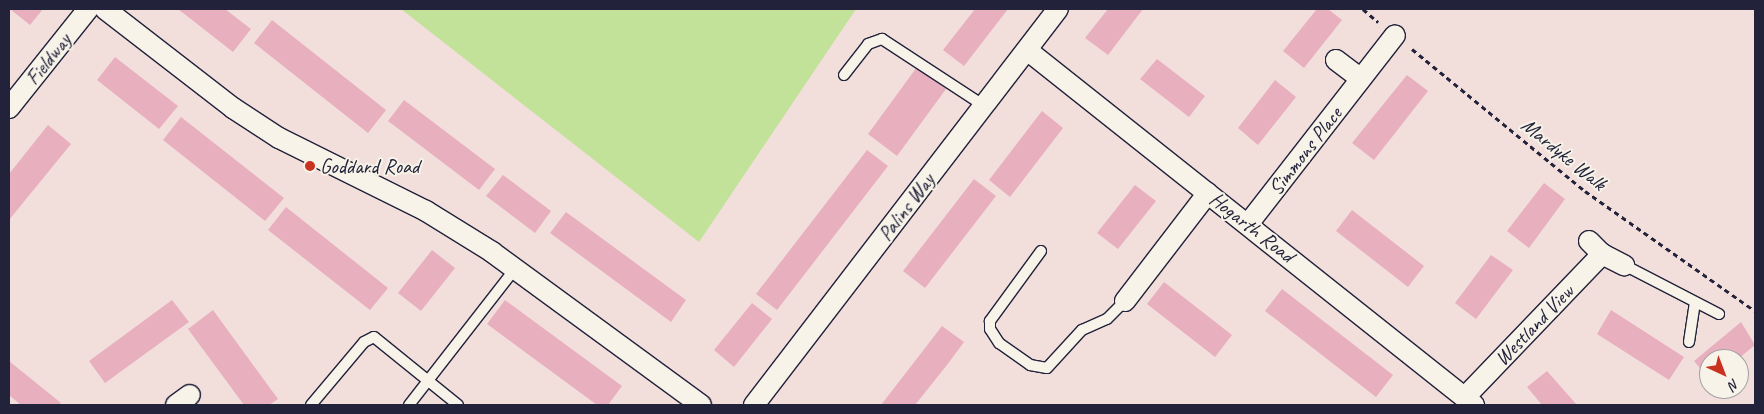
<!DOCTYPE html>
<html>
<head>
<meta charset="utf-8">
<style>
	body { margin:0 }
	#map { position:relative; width:1764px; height:414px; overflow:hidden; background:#f2dfdc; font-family:Caveat,sans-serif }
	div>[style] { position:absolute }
	.green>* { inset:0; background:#c2e199 }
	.building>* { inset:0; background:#e8afbf }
	.path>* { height:3px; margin-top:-1.5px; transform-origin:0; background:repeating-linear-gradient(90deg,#22223b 0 5px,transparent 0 9px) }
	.roads { filter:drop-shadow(1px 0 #22223b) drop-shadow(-1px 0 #22223b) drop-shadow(0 1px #22223b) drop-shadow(0 -1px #22223b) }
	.service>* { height:10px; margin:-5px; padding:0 5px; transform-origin:5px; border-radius:5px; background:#f7f3e8 }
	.minor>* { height:20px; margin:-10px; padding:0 10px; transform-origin:10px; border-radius:10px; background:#f7f3e8 }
	.dots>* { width:14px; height:14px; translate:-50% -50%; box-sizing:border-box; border:2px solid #f7f3e8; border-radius:50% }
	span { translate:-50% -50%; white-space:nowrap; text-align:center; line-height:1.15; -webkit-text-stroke:4px #f7f3e8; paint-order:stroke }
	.street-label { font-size:21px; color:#22223b }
	.poi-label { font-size:21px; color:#22223b }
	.left { translate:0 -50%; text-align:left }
	.frame { position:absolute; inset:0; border:10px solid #22223b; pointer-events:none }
	.north { position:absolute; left:1699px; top:349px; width:50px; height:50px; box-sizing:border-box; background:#f7f3e8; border:1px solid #a29fa3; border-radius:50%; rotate:137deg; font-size:14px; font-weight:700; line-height:20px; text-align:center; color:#22223b }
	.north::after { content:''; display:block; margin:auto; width:18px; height:22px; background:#c8321e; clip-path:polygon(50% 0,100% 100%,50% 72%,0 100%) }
</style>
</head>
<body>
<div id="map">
	<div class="green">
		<i style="clip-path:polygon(401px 9px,856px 9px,699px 242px)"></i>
	</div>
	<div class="building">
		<i style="clip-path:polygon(10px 9px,43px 9px,30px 25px)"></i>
		<i style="clip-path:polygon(178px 9px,225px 9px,251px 29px,233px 52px)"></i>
		<i style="clip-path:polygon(975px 9px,1008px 9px,964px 66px,943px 50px)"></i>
		<i style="clip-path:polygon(1108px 9px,1143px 9px,1108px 55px,1085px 38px)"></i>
		<i style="clip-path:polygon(1317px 9px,1328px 9px,1342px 20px,1304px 68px,1283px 51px)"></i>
		<i style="clip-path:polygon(272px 20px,386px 110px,368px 133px,254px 43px)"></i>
		<i style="clip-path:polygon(115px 57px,178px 106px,159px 129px,97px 80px)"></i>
		<i style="clip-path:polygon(1157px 59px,1205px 96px,1189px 117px,1140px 79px)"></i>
		<i style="clip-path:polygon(917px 67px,946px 89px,897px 156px,868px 134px)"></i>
		<i style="clip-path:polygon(1407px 75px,1428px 91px,1374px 160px,1352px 143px)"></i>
		<i style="clip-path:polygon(1275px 80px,1296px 97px,1258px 145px,1238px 128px)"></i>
		<i style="clip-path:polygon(404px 100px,495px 169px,479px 190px,388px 121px)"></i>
		<i style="clip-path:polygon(1042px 111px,1063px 128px,1010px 197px,989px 180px)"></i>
		<i style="clip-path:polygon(181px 117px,284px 198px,265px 221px,163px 140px)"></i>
		<i style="clip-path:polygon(48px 125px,71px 144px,9px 220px,9px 174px)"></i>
		<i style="clip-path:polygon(867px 150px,888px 166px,777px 310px,756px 294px)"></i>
		<i style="clip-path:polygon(503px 175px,551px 211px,535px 233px,486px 196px)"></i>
		<i style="clip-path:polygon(974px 179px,996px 196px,925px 288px,903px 271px)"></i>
		<i style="clip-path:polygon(1544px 183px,1565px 199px,1529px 248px,1507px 231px)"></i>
		<i style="clip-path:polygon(1135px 185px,1156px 201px,1118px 249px,1097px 233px)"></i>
		<i style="clip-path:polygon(286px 207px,388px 288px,370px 310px,268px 230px)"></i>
		<i style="clip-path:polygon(1352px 210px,1424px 266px,1408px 287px,1336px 231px)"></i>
		<i style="clip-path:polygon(566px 212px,686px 300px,671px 322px,550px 233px)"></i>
		<i style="clip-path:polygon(432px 250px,455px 268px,421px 311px,398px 293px)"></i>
		<i style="clip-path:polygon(1491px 255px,1513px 270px,1476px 319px,1455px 303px)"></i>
		<i style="clip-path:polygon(1164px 282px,1232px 335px,1215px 357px,1147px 304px)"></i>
		<i style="clip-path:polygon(1282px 289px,1393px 375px,1376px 397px,1265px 311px)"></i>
		<i style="clip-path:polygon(172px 300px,189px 322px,105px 383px,89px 361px)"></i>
		<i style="clip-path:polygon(505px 300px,622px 386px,608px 405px,597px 405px,487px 324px)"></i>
		<i style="clip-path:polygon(752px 303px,772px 319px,734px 367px,714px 350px)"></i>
		<i style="clip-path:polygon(213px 310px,278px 399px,269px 405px,244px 405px,188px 329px)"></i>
		<i style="clip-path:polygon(1611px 310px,1684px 357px,1669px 380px,1597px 334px)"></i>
		<i style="clip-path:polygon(1741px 322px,1755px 345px,1738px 359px,1709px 359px,1709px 379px,1694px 361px)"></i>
		<i style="clip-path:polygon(942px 326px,964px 342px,947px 365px,915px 405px,881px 405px)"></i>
		<i style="clip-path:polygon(9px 361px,61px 403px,59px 405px,21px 405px,9px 395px)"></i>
		<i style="clip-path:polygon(1547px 371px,1577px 405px,1542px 405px,1527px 387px)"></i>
	</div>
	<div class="path">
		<i style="left:1363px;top:9px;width:20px;rotate:41deg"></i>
		<i style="left:1412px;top:49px;width:224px;rotate:39.4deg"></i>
		<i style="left:1585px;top:191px;width:208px;rotate:35.2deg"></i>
	</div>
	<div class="roads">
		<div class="service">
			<i style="left:844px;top:75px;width:39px;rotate:-52deg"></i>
			<i style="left:868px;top:44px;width:15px;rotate:-20deg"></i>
			<i style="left:882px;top:39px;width:121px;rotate:33.2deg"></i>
			<i style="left:1041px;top:251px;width:87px;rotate:126.1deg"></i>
			<i style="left:990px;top:321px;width:8px;rotate:90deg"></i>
			<i style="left:990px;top:329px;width:17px;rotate:57deg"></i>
			<i style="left:999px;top:343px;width:38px;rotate:35deg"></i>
			<i style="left:1030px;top:365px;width:17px;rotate:10deg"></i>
			<i style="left:1047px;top:368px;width:52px;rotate:-47.4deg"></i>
			<i style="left:1082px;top:330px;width:27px;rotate:-24deg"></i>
			<i style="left:1107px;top:319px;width:25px;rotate:-45deg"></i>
			<i style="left:1624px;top:265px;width:107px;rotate:27.3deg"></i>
			<i style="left:1689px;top:342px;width:40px;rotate:-81.5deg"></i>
			<i style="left:311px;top:405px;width:82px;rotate:-49.9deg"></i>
			<i style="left:364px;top:342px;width:11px;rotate:-27deg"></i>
			<i style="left:374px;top:337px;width:108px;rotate:39deg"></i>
			<i style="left:409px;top:405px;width:172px;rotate:-52.1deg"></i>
		</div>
		<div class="minor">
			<i style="left:105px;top:9px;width:162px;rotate:37.7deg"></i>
			<i style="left:233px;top:108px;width:55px;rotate:33.1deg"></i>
			<i style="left:279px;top:138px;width:164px;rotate:26.4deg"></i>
			<i style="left:426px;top:211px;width:78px;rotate:31.8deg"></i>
			<i style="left:492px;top:252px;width:259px;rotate:36.2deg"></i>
			<i style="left:1027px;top:50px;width:571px;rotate:38.46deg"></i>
			<i style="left:1336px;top:60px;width:31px;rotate:37deg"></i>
			<i style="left:9px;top:108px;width:127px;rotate:-51.4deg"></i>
			<i style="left:1248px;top:224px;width:239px;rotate:-52.1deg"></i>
			<i style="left:1589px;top:241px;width:18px;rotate:45deg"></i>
			<i style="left:1602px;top:254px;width:25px;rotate:27deg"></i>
			<i style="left:1125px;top:301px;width:136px;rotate:-52.5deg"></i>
			<i style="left:1466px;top:396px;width:197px;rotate:-46.2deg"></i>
			<i style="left:176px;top:405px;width:17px;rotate:-36deg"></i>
			<i style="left:754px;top:405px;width:499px;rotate:-52.5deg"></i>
		</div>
	</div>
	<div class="dots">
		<i style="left:310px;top:166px;background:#c8321e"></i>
	</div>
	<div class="street-label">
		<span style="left:48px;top:59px;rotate:-52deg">Fieldway</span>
		<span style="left:1305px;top:151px;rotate:-52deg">Simmons Place</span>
		<span style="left:1564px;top:154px;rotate:39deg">Mardyke Walk</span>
		<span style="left:906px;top:207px;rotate:-53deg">Palins Way</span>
		<span style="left:1252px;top:227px;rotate:38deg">Hogarth Road</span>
		<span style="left:1534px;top:325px;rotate:-46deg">Westland View</span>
	</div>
	<div class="poi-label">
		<span class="left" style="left:320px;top:166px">Goddard Road</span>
	</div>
	<div class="frame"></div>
	<div class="north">N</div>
</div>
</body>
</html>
